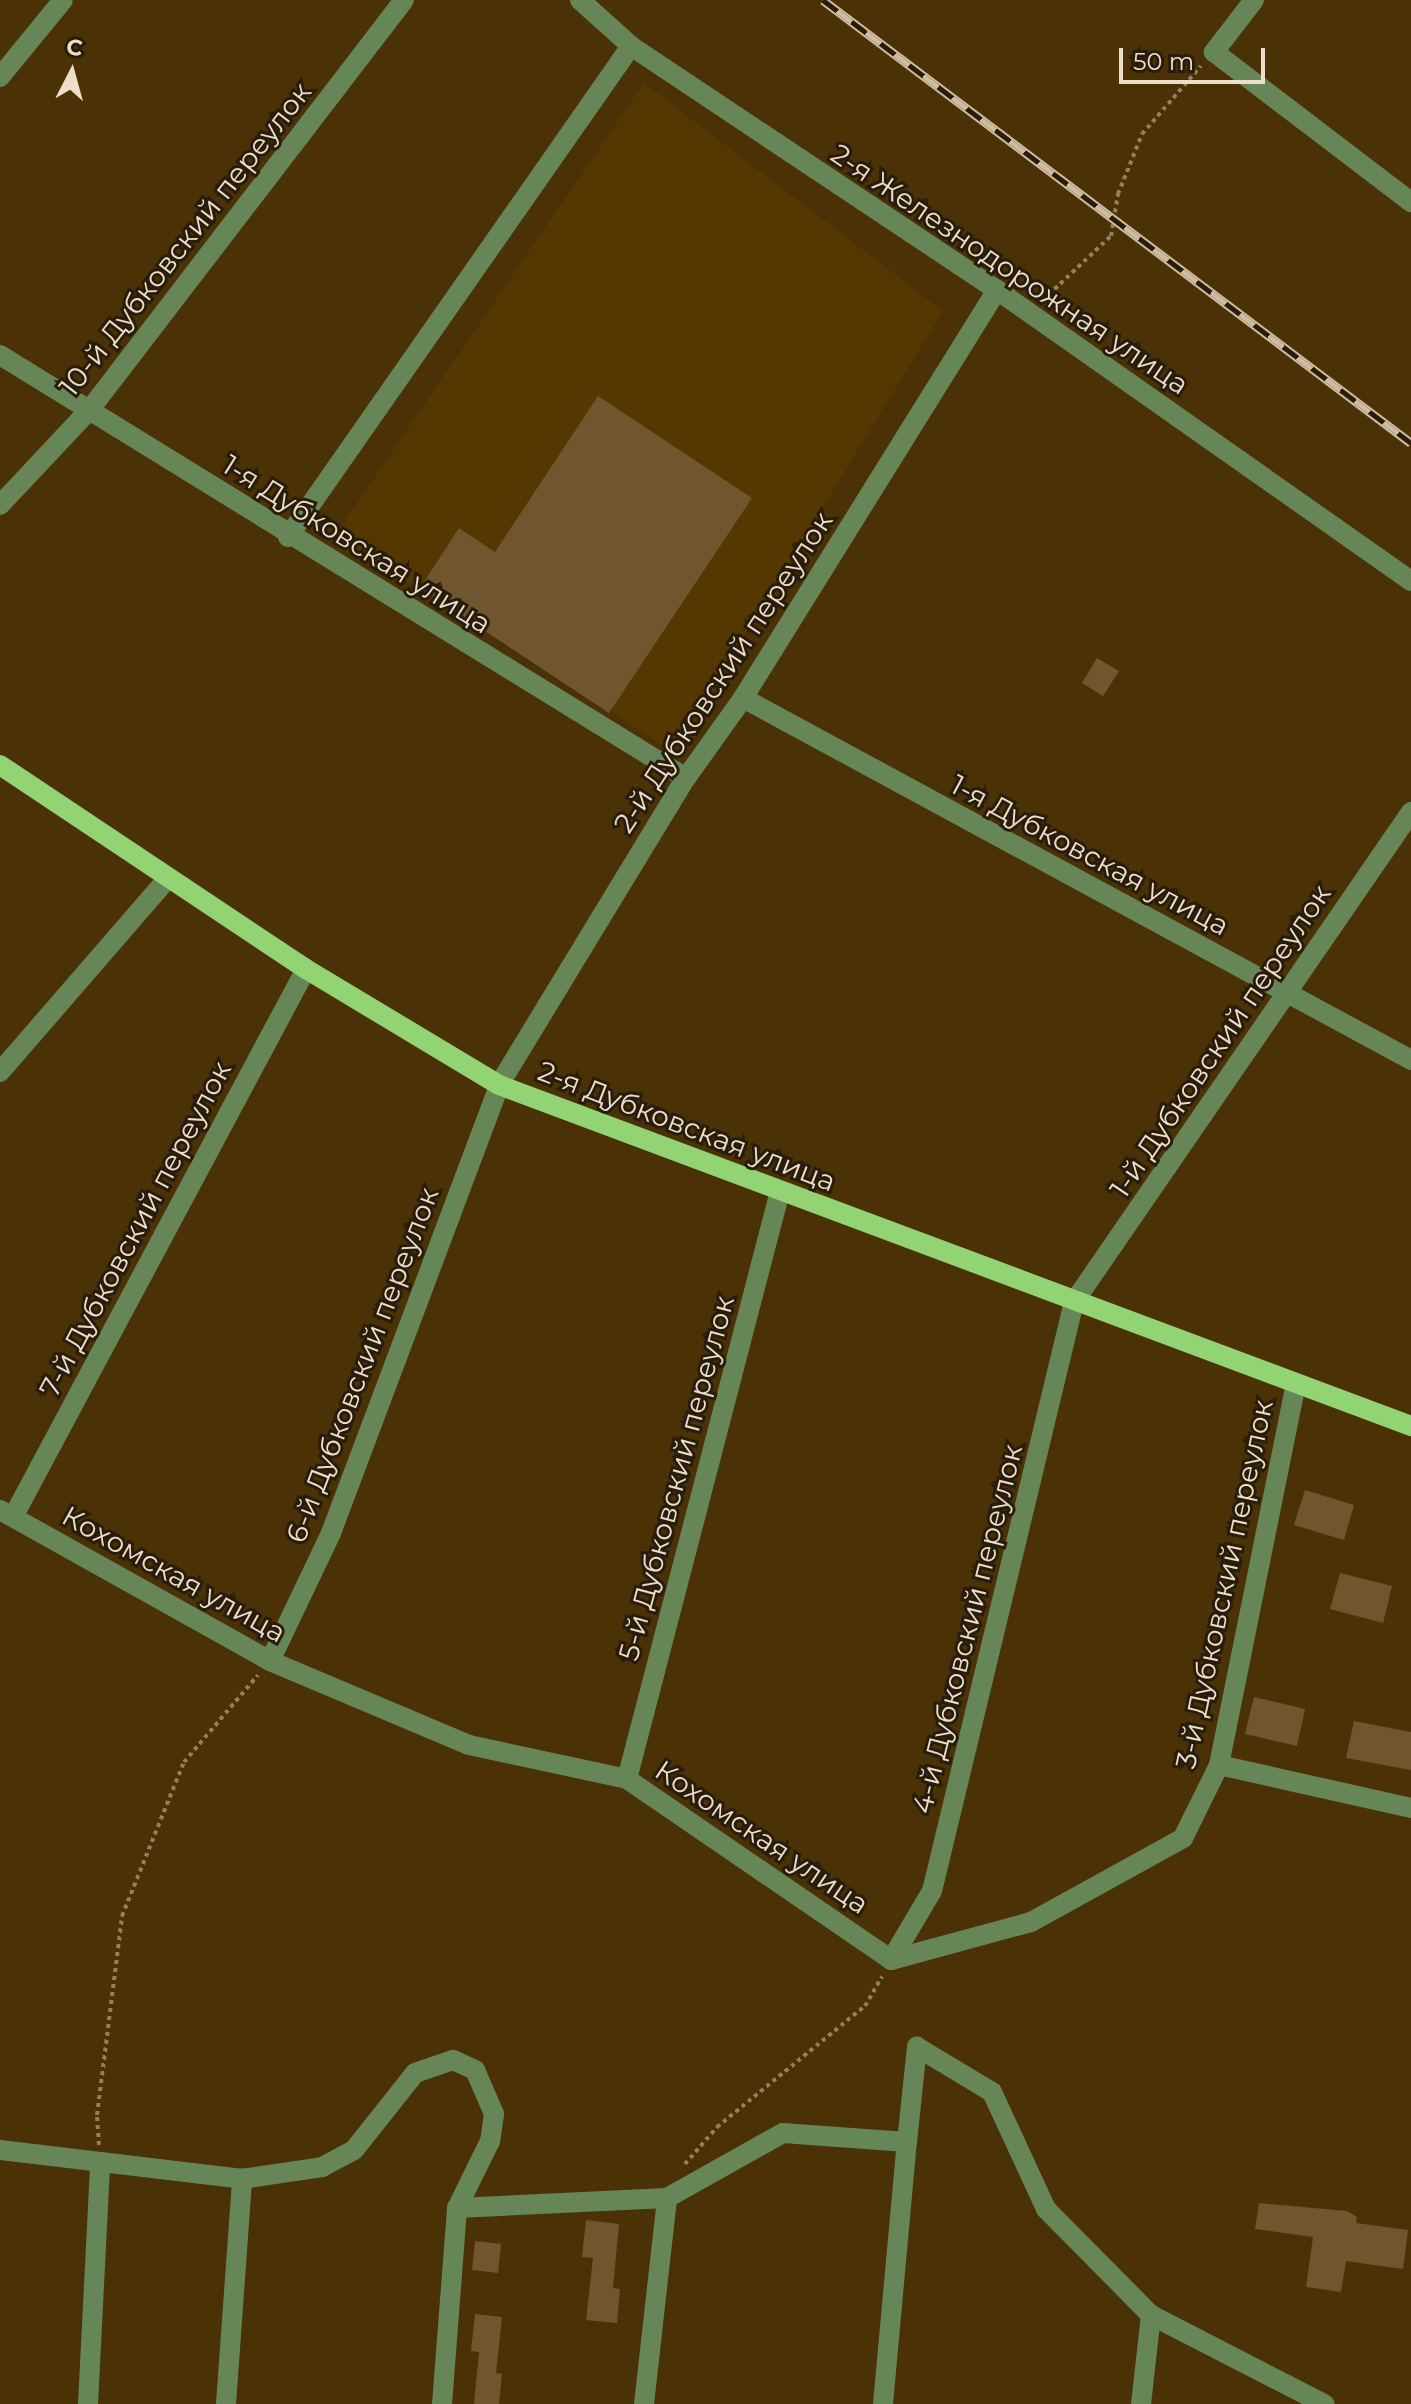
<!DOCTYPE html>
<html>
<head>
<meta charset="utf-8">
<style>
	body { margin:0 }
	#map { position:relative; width:1411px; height:2404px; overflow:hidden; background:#4b3206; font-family:Montserrat,sans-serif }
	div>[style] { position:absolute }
	.built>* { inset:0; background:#553801 }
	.building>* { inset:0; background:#70562e }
	.path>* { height:4px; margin-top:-2px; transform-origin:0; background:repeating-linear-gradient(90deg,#937f5d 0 4px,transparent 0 8px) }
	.minor>* { height:20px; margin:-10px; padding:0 10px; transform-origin:10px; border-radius:10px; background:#668658 }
	.major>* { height:20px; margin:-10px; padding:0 10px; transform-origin:10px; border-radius:10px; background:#92d373 }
	.rail>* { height:9px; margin-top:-4.5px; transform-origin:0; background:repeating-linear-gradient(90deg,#281d0c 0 18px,#cdbca2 0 36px); box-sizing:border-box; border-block:2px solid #cdbca2 }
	span { translate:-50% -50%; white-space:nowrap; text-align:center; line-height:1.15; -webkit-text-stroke:6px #281d0c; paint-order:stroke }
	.street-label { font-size:28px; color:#eddec9 }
	.north { position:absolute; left:32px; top:32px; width:80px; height:80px; -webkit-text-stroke:6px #281d0c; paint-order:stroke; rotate:6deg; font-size:22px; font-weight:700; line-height:32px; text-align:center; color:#eddec9 }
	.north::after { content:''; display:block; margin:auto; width:28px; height:36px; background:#eddec9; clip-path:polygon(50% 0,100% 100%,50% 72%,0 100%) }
	.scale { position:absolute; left:1119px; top:48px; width:146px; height:36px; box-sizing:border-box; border:4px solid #eddec9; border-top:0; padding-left:10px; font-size:24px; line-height:28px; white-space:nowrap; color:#eddec9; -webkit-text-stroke:6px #281d0c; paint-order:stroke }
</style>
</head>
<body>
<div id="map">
	<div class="built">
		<i style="clip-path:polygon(644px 83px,943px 311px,673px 752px,335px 535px)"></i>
	</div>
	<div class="building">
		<i style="clip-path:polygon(598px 396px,752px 498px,609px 713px,420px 588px,459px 528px,495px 552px)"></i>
		<i style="clip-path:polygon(1097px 658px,1119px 671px,1103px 696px,1082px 683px)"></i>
		<i style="clip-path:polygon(1305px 1490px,1354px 1505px,1344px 1540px,1294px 1525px)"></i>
		<i style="clip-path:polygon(1340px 1573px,1392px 1586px,1383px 1623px,1330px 1609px)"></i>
		<i style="clip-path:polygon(1254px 1697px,1305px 1709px,1297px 1746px,1245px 1734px)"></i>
		<i style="clip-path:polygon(1354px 1721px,1411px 1732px,1411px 1770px,1346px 1758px)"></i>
		<i style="clip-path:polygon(1259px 2203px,1347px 2211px,1357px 2217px,1356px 2223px,1408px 2230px,1403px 2269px,1346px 2261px,1341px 2292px,1306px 2287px,1313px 2237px,1255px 2229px)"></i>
		<i style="clip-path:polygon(586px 2220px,619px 2224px,613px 2288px,620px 2289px,617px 2323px,586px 2320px,593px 2258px,582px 2257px)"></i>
		<i style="clip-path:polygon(475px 2241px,501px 2244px,498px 2273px,472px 2270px)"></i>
		<i style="clip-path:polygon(475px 2314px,502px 2317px,496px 2373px,502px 2374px,499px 2404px,474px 2404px,479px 2352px,471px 2351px)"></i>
	</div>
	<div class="path">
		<i style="left:1043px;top:300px;width:93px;rotate:-43.3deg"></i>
		<i style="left:1111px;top:236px;width:43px;rotate:-80.5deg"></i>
		<i style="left:1118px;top:194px;width:65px;rotate:-68.2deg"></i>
		<i style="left:1142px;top:134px;width:90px;rotate:-49.1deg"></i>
		<i style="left:99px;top:2145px;width:30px;rotate:-94deg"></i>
		<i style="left:97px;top:2115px;width:201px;rotate:-82.8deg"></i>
		<i style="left:122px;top:1916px;width:166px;rotate:-68.1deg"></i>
		<i style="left:184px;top:1762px;width:114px;rotate:-49.6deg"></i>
		<i style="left:685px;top:2164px;width:49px;rotate:-49.1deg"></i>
		<i style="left:717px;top:2127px;width:191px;rotate:-39.3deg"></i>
		<i style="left:865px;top:2006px;width:34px;rotate:-60deg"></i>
	</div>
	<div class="minor">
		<i style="left:580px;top:0;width:69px;rotate:42deg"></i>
		<i style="left:631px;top:46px;width:440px;rotate:33.7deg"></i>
		<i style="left:997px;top:290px;width:506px;rotate:35.1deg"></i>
		<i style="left:1254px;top:0;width:66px;rotate:127.6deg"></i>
		<i style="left:1214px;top:52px;width:248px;rotate:37.3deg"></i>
		<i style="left:0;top:77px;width:99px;rotate:-50.7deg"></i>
		<i style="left:0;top:355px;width:806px;rotate:31.66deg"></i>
		<i style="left:0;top:505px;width:133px;rotate:-46.8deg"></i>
		<i style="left:91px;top:408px;width:514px;rotate:-52.51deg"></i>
		<i style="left:288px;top:537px;width:599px;rotate:-55.06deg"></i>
		<i style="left:743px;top:698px;width:760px;rotate:28.45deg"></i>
		<i style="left:0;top:1072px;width:255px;rotate:-49.1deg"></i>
		<i style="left:0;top:1510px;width:309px;rotate:29.2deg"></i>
		<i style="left:270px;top:1661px;width:216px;rotate:22.9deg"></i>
		<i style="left:469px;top:1745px;width:162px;rotate:12.1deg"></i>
		<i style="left:627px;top:1779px;width:320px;rotate:34.4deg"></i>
		<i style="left:891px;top:1960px;width:145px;rotate:-15.2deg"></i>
		<i style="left:1031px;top:1922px;width:174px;rotate:-28.9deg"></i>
		<i style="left:1183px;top:1838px;width:81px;rotate:-63.7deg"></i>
		<i style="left:1219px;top:1765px;width:389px;rotate:-78.6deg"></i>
		<i style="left:13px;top:1517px;width:621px;rotate:-61.87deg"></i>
		<i style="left:270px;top:1661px;width:142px;rotate:-64.5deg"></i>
		<i style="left:331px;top:1533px;width:478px;rotate:-69.4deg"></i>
		<i style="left:499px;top:1085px;width:359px;rotate:-58.7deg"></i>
		<i style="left:686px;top:778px;width:98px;rotate:-54.5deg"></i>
		<i style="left:743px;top:698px;width:481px;rotate:-58.1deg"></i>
		<i style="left:1219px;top:1765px;width:197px;rotate:12.6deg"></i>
		<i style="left:627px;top:1779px;width:608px;rotate:-75.41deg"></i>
		<i style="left:891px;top:1960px;width:80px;rotate:-59.3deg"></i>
		<i style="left:932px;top:1891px;width:606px;rotate:-76.45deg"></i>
		<i style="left:1074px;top:1302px;width:595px;rotate:-55.48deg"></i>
		<i style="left:0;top:2150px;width:244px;rotate:6.8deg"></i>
		<i style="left:242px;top:2179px;width:81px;rotate:-8.5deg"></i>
		<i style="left:322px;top:2167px;width:36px;rotate:-28deg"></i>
		<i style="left:354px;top:2150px;width:98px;rotate:-51.6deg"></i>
		<i style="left:415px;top:2073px;width:40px;rotate:-18.9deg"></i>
		<i style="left:453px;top:2060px;width:24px;rotate:24deg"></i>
		<i style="left:475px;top:2070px;width:48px;rotate:66.6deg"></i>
		<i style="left:494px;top:2114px;width:27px;rotate:98deg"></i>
		<i style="left:490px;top:2141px;width:75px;rotate:116.2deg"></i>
		<i style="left:457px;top:2208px;width:210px;rotate:-2.7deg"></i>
		<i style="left:667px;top:2198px;width:133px;rotate:-29.3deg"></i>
		<i style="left:783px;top:2133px;width:124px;rotate:4.2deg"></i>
		<i style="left:907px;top:2142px;width:96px;rotate:-84deg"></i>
		<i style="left:917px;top:2047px;width:87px;rotate:31deg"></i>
		<i style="left:992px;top:2092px;width:129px;rotate:65.2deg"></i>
		<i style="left:1046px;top:2209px;width:149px;rotate:45.3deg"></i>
		<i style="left:1151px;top:2315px;width:195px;rotate:27.2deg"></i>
		<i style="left:88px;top:2404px;width:240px;rotate:-87.1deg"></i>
		<i style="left:226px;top:2404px;width:226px;rotate:-85.9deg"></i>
		<i style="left:442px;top:2404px;width:197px;rotate:-85.6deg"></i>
		<i style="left:644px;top:2404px;width:207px;rotate:-83.6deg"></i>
		<i style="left:883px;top:2404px;width:263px;rotate:-84.8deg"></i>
		<i style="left:1141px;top:2404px;width:90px;rotate:-83.6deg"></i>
	</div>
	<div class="major">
		<i style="left:0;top:765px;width:368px;rotate:33.7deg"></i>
		<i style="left:306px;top:969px;width:225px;rotate:31deg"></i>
		<i style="left:499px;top:1085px;width:974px;rotate:20.5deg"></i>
	</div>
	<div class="rail">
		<i style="left:823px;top:0;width:736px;rotate:36.99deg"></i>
	</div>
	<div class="street-label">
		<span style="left:185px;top:239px;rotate:-52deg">10-й Дубковский переулок</span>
		<span style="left:1010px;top:269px;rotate:34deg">2-я Железнодорожная улица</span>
		<span style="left:357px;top:544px;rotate:32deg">1-я Дубковская улица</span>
		<span style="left:723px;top:672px;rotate:-57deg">2-й Дубковский переулок</span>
		<span style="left:1090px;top:855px;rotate:28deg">1-я Дубковская улица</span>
		<span style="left:1220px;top:1041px;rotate:-56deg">1-й Дубковский переулок</span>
		<span style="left:687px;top:1126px;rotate:21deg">2-я Дубковская улица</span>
		<span style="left:135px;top:1229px;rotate:-62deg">7-й Дубковский переулок</span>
		<span style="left:362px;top:1365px;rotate:-69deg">6-й Дубковский переулок</span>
		<span style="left:676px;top:1478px;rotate:-75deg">5-й Дубковский переулок</span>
		<span style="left:174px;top:1574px;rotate:29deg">Кохомская улица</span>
		<span style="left:1224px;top:1584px;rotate:-78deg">3-й Дубковский переулок</span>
		<span style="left:967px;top:1629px;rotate:-76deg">4-й Дубковский переулок</span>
		<span style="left:762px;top:1837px;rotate:34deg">Кохомская улица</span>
	</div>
	<div class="north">С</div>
	<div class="scale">50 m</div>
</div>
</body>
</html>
